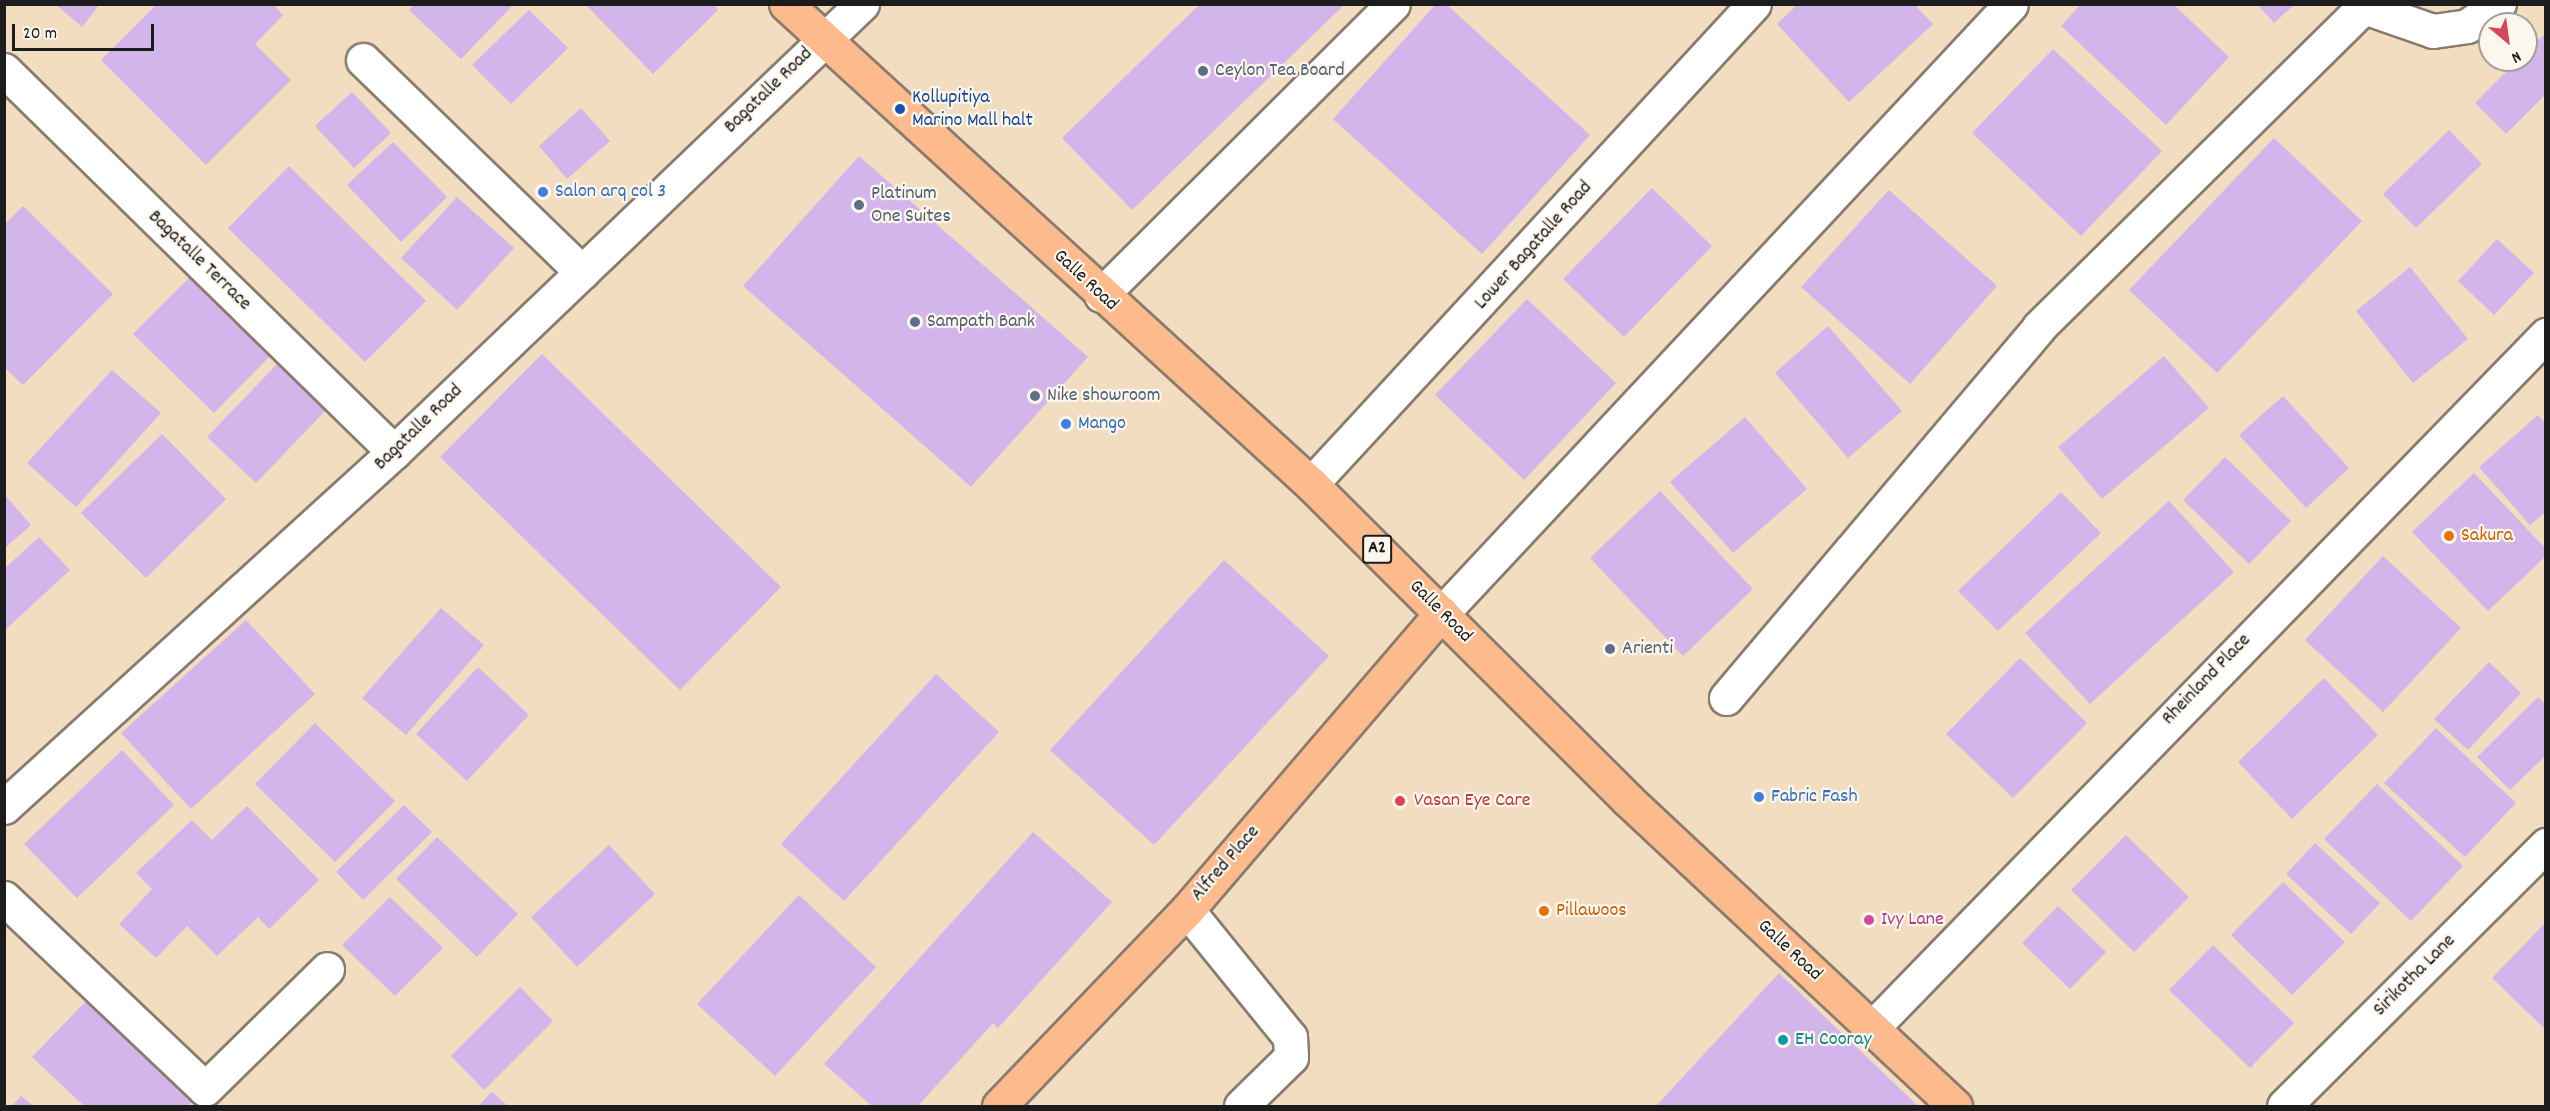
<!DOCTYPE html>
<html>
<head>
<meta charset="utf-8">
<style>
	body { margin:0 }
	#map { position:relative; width:2550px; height:1111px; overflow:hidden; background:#f3ddc0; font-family:Dekko,sans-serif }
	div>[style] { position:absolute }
	.building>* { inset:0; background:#d2b5ea }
	.roads { filter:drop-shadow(2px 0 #887c6e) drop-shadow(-2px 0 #887c6e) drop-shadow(0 2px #887c6e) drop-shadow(0 -2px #887c6e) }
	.minor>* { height:33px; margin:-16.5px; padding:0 16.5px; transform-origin:16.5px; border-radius:16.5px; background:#fff }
	.major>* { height:33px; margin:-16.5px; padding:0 16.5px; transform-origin:16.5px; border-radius:16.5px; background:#fcba8d }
	.highway>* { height:33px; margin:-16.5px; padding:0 16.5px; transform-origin:16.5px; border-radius:16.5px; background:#fcba8d }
	.dots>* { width:16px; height:16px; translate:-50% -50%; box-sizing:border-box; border:3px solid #fbf7ec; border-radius:50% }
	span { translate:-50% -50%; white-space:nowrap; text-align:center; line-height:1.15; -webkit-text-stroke:4.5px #fbf7ec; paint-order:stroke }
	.shield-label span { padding:2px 4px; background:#fbf7ec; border:2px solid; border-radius:4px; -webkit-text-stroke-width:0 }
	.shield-label { font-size:18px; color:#1c1c1c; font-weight:700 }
	.service-label { font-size:20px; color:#4e5e75 }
	.left { translate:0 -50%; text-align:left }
	.street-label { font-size:20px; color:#1c1c1c }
	.transit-label { font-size:20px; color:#164399 }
	.shop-label { font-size:20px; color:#366cbe }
	.food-label { font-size:20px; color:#c56008 }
	.health-label { font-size:20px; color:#be3a42 }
	.hotel-label { font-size:20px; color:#b23c85 }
	.culture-label { font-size:20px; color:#0d838f }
	.frame { position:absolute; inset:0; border:6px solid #1c1c1c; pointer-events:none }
	.north { position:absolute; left:2478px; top:12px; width:60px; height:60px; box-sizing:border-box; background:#fbf7ec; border:2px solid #a29f99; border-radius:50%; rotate:151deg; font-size:16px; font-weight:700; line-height:24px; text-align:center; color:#1c1c1c }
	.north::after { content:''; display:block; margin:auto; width:21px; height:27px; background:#d1495b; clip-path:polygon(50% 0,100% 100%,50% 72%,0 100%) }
	.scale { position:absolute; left:12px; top:24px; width:142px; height:27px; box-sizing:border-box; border:3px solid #1c1c1c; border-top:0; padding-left:8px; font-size:18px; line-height:21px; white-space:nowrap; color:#1c1c1c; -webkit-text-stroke:4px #fbf7ec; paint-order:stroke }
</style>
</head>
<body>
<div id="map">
	<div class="building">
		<i style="clip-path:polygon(55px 4px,100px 4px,82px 27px)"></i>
		<i style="clip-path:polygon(157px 4px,273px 4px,283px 15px,255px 44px,291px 80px,206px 165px,101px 60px)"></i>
		<i style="clip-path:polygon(414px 4px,514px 4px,461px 59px,409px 10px)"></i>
		<i style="clip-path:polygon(585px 4px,713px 4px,718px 10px,653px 74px)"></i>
		<i style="clip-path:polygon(1200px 4px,1345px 4px,1132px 210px,1062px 138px)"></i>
		<i style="clip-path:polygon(1436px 4px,1446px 4px,1590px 135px,1482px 254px,1333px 119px)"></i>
		<i style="clip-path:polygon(1798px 4px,1914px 4px,1933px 24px,1849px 102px,1777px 24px)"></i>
		<i style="clip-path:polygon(2081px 4px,2173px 4px,2229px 57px,2166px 125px,2061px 26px)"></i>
		<i style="clip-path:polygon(2257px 4px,2295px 4px,2274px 23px)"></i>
		<i style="clip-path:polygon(529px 10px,568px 48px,511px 104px,472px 65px)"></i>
		<i style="clip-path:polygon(2546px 33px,2546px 94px,2506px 134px,2475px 103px,2518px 60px,2526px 60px,2526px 52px)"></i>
		<i style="clip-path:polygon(2053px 49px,2162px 151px,2081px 236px,1972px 133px)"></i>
		<i style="clip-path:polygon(352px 92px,391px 133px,354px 168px,315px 126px)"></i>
		<i style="clip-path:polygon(581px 108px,610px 141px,567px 179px,539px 146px)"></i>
		<i style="clip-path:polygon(2449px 130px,2482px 164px,2416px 228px,2383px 194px)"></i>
		<i style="clip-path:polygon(2274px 138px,2362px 221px,2217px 373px,2129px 290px)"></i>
		<i style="clip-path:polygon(393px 142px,447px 197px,401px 242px,347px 185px)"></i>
		<i style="clip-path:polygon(859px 156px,1088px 357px,971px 487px,743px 286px)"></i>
		<i style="clip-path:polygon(289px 166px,426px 301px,365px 362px,228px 228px)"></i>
		<i style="clip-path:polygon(1652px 188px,1712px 246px,1624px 337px,1563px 279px)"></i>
		<i style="clip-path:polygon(1889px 190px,1997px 286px,1910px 384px,1801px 287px)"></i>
		<i style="clip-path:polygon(457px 197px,514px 248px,457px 310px,401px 258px)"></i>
		<i style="clip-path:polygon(23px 206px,113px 294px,23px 385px,4px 367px,4px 225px)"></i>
		<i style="clip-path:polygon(2497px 239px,2534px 273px,2494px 315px,2458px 281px)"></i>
		<i style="clip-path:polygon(2410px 267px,2468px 339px,2413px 383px,2356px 311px)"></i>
		<i style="clip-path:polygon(195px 272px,275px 351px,214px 413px,133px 334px)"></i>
		<i style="clip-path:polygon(1527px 299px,1616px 383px,1524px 480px,1435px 395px)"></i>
		<i style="clip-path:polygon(1828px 326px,1902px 411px,1848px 458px,1775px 373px)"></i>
		<i style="clip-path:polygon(542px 354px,781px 587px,680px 690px,440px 457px)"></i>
		<i style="clip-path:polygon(2164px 356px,2209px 408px,2102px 499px,2058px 447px)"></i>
		<i style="clip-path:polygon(278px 363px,327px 409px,256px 483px,207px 437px)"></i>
		<i style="clip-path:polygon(112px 370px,161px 413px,76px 507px,27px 463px)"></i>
		<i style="clip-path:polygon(2283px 396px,2349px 468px,2306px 508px,2239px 435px)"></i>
		<i style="clip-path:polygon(2538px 415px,2546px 424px,2546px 512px,2530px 525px,2479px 467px)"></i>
		<i style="clip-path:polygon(1745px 417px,1807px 489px,1733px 553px,1670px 482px)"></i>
		<i style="clip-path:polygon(162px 434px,226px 499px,146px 578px,81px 513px)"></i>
		<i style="clip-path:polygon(2225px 457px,2291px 521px,2249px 564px,2183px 500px)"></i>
		<i style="clip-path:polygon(2474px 473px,2546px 549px,2546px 556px,2488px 611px,2412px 532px)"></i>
		<i style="clip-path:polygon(1660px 491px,1753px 589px,1683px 656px,1590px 558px)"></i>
		<i style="clip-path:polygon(2061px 492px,2101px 533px,1998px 631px,1958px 591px)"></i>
		<i style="clip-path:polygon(4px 494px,31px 525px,4px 549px)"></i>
		<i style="clip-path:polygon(2169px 501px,2234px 572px,2090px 704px,2025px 633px)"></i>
		<i style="clip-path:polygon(39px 537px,70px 570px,6px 629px,4px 569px)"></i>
		<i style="clip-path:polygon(2383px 556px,2461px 628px,2383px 712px,2305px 640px)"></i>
		<i style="clip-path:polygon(1224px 560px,1329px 656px,1154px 845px,1050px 750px)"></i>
		<i style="clip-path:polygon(441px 608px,484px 645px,406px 735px,362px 698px)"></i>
		<i style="clip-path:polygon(246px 620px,315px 694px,191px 809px,121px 733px)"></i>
		<i style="clip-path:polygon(2020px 658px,2087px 723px,2013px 798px,1946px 734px)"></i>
		<i style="clip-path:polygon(2489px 662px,2521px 693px,2468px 750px,2434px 719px)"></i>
		<i style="clip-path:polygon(478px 667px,529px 715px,467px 781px,416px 734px)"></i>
		<i style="clip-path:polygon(936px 674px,999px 732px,844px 901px,781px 844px)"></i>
		<i style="clip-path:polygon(2324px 678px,2378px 735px,2292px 819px,2238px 762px)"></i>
		<i style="clip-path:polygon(2538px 697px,2546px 705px,2546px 755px,2510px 790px,2477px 757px)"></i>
		<i style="clip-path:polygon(315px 723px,395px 801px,335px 862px,255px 784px)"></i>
		<i style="clip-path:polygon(2436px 728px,2516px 803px,2465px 857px,2384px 783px)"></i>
		<i style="clip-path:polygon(122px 750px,174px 805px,77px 898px,24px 844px)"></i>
		<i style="clip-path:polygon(2377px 784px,2463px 866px,2411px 921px,2324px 839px)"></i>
		<i style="clip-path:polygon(404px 805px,432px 832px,363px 900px,336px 872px)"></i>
		<i style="clip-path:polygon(247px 806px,319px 880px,269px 929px,258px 917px,217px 956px,187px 926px,156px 958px,119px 924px,152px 889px,136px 873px,192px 820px,212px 840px)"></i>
		<i style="clip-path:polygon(1033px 832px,1112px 902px,998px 1028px,993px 1023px,918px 1106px,872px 1106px,824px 1064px)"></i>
		<i style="clip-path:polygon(2126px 835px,2189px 897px,2134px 952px,2071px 890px)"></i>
		<i style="clip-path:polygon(437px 837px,518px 914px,477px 957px,396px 879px)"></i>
		<i style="clip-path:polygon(2315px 843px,2380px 903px,2351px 934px,2286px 874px)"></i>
		<i style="clip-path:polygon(609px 845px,655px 894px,577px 967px,531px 917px)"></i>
		<i style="clip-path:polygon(2283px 882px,2345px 942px,2292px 995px,2231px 935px)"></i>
		<i style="clip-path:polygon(799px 895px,876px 967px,775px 1076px,697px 1004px)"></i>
		<i style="clip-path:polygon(390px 897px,443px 948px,395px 996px,342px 945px)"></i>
		<i style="clip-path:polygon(2058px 906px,2106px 952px,2070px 989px,2022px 943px)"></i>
		<i style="clip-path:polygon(2546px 922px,2546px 1030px,2492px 978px)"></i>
		<i style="clip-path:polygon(2213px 945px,2294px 1023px,2250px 1068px,2169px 990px)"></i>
		<i style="clip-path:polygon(1779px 973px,1918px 1106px,1656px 1106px)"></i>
		<i style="clip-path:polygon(520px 987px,553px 1021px,484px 1090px,451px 1056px)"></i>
		<i style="clip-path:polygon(87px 1000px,193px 1101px,187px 1106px,84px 1106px,32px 1057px)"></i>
		<i style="clip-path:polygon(492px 1092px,508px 1106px,478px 1106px)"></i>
		<i style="clip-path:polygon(21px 1096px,33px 1106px,12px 1106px)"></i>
	</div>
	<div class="roads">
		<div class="minor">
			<i style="left:2364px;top:7px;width:73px;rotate:19.2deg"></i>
			<i style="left:2433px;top:31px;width:34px;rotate:-8deg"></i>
			<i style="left:2467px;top:26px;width:39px;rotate:-35deg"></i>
			<i style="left:363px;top:60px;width:305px;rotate:44.1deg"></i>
			<i style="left:4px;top:70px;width:546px;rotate:44.41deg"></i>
			<i style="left:1101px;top:295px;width:412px;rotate:-44.9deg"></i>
			<i style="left:1311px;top:484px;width:653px;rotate:-47.3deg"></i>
			<i style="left:1442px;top:613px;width:833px;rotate:-46.94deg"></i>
			<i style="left:1726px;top:698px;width:485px;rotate:-49.8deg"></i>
			<i style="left:2039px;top:327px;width:460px;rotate:-44.6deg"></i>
			<i style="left:4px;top:807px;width:527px;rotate:-42.31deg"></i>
			<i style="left:394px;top:452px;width:648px;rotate:-43.75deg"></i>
			<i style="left:4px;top:898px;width:277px;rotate:43.5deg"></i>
			<i style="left:205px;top:1089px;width:171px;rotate:-44.5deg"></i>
			<i style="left:1187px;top:910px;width:164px;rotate:51deg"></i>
			<i style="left:1290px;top:1037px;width:20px;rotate:87deg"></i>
			<i style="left:1291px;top:1057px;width:70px;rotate:135.6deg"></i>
			<i style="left:1872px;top:1028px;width:967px;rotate:-45.8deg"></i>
			<i style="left:2284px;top:1106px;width:370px;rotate:-44.9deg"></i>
		</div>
		<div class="major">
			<i style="left:999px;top:1106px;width:272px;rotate:-46.2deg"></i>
			<i style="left:1187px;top:910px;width:391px;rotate:-49.4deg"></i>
		</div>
		<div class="highway">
			<i style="left:786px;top:4px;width:711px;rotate:42.44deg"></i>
			<i style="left:1311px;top:484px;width:448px;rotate:44.9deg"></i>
			<i style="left:1628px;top:800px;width:448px;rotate:43.1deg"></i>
		</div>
	</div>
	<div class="dots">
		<i style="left:1203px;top:71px;background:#5c6f8a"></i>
		<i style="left:900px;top:109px;background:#1a4fb4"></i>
		<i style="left:543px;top:192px;background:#3f7fe0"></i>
		<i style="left:859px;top:205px;background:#5c6f8a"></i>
		<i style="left:915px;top:322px;background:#5c6f8a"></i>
		<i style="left:1035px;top:396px;background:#5c6f8a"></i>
		<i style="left:1066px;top:424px;background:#3f7fe0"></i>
		<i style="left:2449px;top:536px;background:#e8710a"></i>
		<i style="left:1610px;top:649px;background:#5c6f8a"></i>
		<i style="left:1759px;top:797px;background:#3f7fe0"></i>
		<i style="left:1400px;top:801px;background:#e0444e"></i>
		<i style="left:1544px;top:911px;background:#e8710a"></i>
		<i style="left:1869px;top:920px;background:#d1479c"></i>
		<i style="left:1783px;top:1040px;background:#0f9aa8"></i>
	</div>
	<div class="shield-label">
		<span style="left:1377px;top:549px">A2</span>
	</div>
	<div class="service-label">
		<span class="left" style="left:1215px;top:71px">Ceylon Tea Board</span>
		<span class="left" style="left:871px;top:206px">Platinum<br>One Suites</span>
		<span class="left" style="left:927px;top:322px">Sampath Bank</span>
		<span class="left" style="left:1047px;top:396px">Nike showroom</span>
		<span class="left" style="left:1622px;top:649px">Arienti</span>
	</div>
	<div class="street-label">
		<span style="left:769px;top:91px;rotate:-44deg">Bagatalle Road</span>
		<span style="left:1534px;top:246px;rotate:-48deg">Lower Bagatalle Road</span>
		<span style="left:199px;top:261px;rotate:44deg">Bagatalle Terrace</span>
		<span style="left:1085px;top:281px;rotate:43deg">Galle Road</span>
		<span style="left:419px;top:428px;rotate:-44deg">Bagatalle Road</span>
		<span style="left:1440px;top:612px;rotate:45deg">Galle Road</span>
		<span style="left:2207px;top:680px;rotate:-46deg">Rheinland Place</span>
		<span style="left:1226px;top:864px;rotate:-49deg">Alfred Place</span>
		<span style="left:1789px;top:951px;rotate:43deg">Galle Road</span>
		<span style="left:2415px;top:976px;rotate:-45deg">Sirikotha Lane</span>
	</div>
	<div class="transit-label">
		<span class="left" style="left:912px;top:110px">Kollupitiya<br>Marino Mall halt</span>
	</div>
	<div class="shop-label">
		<span class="left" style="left:555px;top:192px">Salon arq col 3</span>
		<span class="left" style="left:1078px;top:424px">Mango</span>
		<span class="left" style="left:1771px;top:797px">Fabric Fash</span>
	</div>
	<div class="food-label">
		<span class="left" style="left:2461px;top:536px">Sakura</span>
		<span class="left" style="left:1556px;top:911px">Pillawoos</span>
	</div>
	<div class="health-label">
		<span class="left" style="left:1414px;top:801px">Vasan Eye Care</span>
	</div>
	<div class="hotel-label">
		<span class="left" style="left:1881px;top:920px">Ivy Lane</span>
	</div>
	<div class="culture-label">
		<span class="left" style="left:1795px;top:1040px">EH Cooray</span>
	</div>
	<div class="frame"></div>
	<div class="north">N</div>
	<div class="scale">20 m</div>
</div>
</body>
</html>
